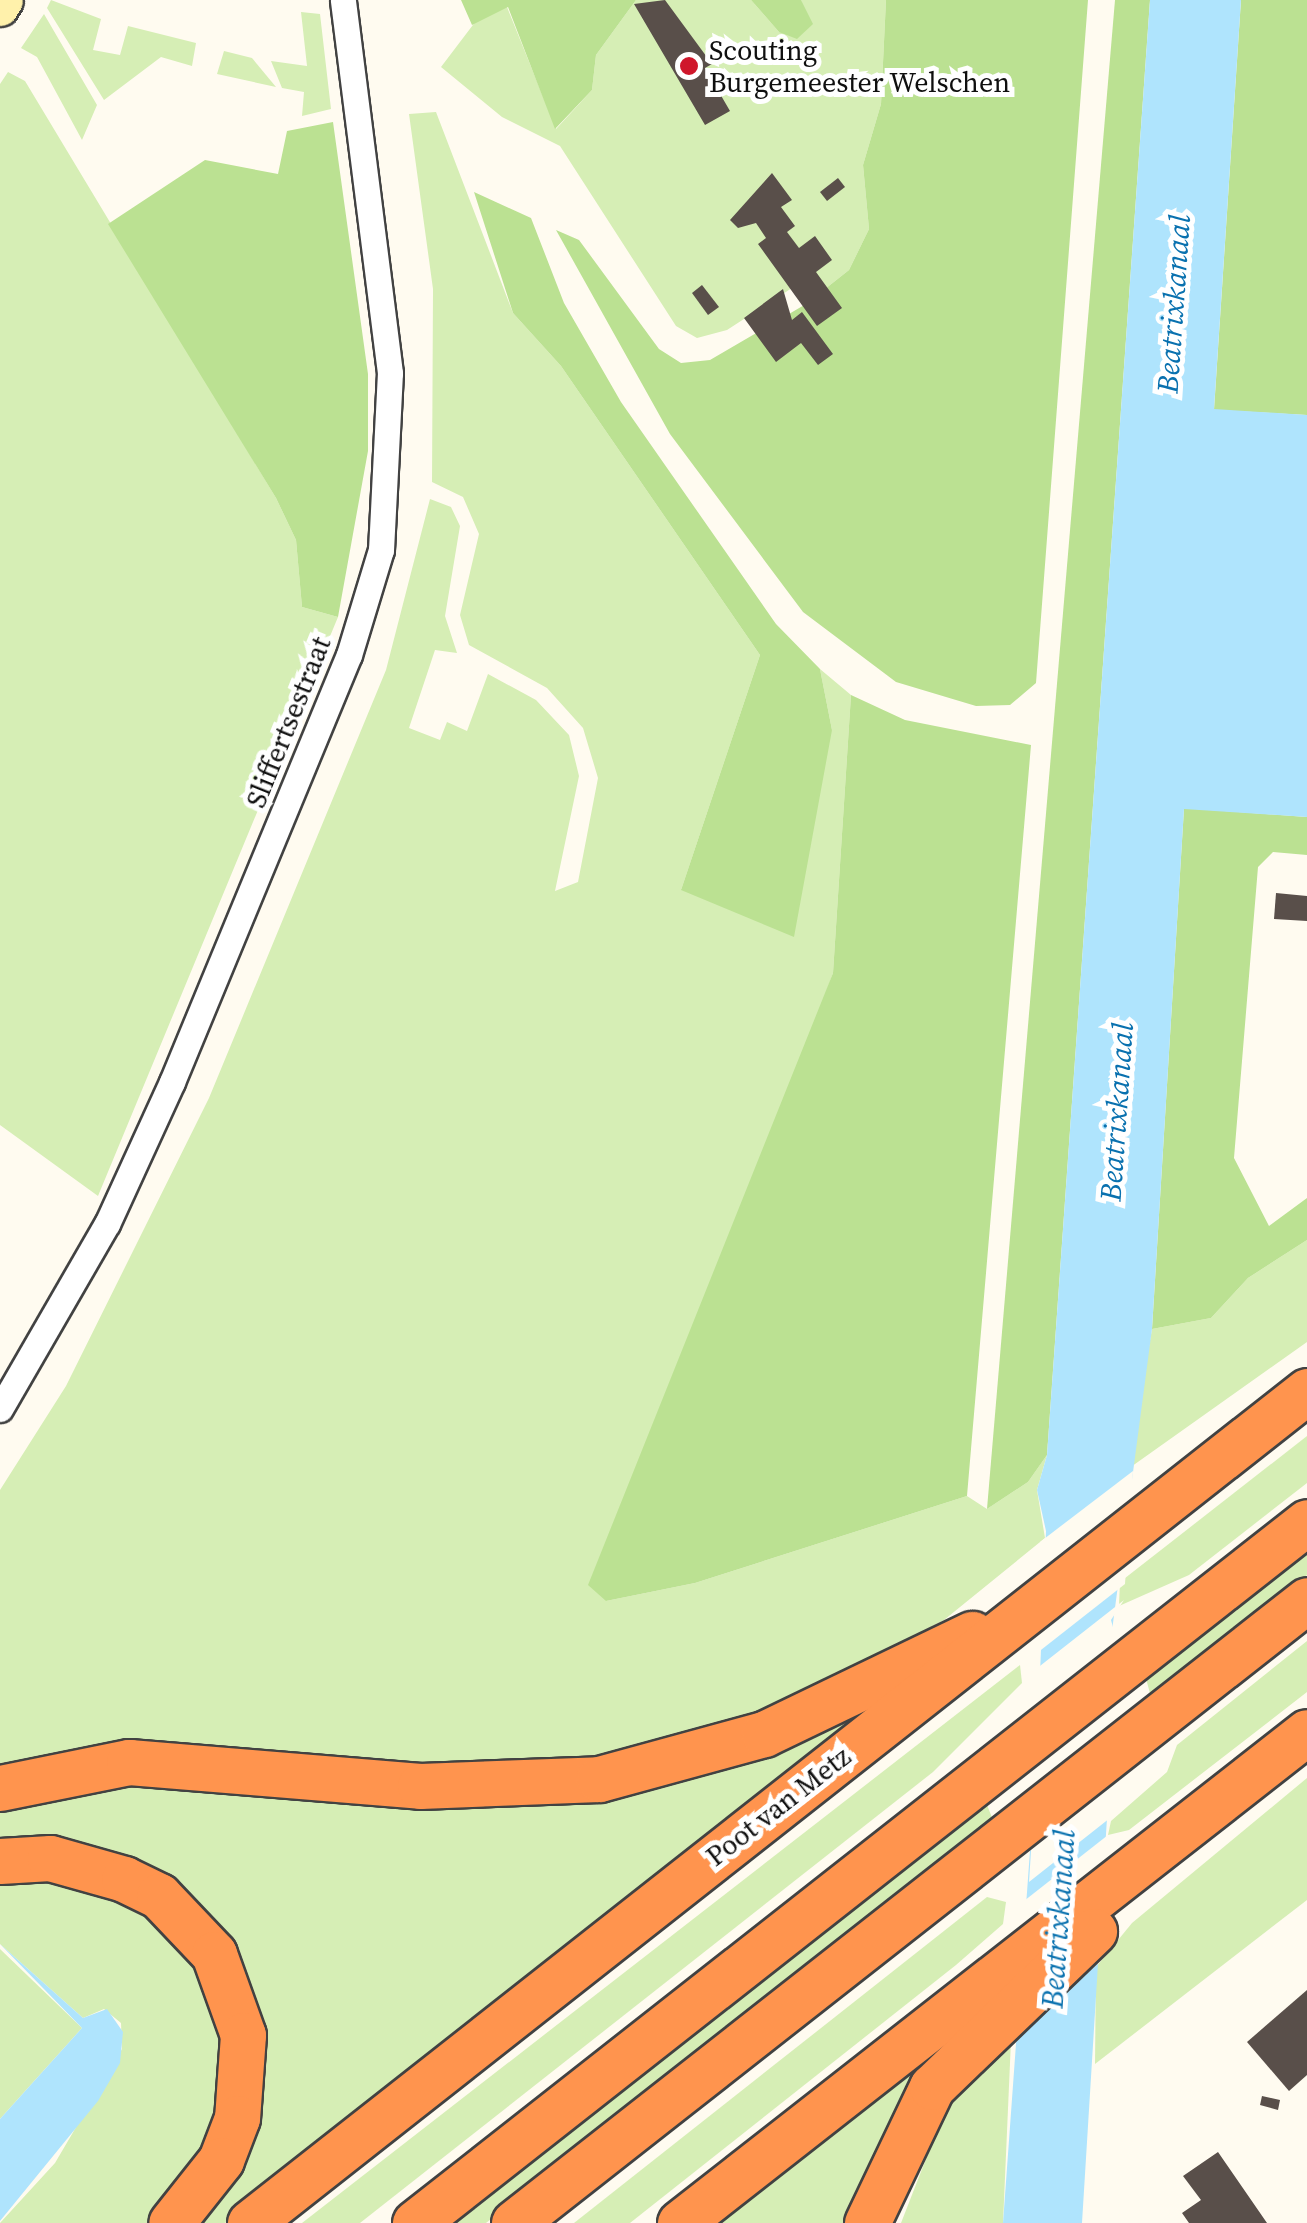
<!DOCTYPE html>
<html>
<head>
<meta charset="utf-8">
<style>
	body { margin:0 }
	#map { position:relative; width:1307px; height:2223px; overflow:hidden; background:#fffbf0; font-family:"Source Serif 4",serif }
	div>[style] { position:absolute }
	.green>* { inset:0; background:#d6eeb5 }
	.forest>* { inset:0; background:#bbe192 }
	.water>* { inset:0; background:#afe4fd }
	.pier>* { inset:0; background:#fffbf0 }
	.building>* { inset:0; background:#594f4a }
	.roads { filter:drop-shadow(2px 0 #424242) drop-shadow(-2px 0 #424242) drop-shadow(0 2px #424242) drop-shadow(0 -2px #424242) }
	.street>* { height:25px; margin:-12.5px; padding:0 12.5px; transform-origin:12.5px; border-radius:12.5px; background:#fff }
	.secondary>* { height:35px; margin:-17.5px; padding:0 17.5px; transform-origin:17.5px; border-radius:17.5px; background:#fff1ab }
	.highway>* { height:45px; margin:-22.5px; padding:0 22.5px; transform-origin:22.5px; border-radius:22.5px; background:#ff944e }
	.dots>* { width:28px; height:28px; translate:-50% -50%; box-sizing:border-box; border:5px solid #fff; border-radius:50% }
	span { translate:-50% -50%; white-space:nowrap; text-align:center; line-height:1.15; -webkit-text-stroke:10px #fff; paint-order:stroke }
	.poi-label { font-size:28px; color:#0f0f0f }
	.left { translate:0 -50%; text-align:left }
	.street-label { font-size:28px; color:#0f0f0f }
	.water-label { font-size:30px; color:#0971af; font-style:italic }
</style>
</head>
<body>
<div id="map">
	<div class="green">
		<i style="clip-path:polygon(51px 0,101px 19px,93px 50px,120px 55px,128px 26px,196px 43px,192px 66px,161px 57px,104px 100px,47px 8px)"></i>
		<i style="clip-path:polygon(636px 0,751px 0,779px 32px,803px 13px,801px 0,886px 0,881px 104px,863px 165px,869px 229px,849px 270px,806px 304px,792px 288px,727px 330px,697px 338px,676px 326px,560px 146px,502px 117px,441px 67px,482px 13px,507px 7px,556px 129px,592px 90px,596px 55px)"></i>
		<i style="clip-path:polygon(301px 12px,320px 14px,331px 109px,302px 116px,304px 92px,282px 88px,271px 61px,307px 66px)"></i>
		<i style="clip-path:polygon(44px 14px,97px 105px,82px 140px,37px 57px,21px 48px)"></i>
		<i style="clip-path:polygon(224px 51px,252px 58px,276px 87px,217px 74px)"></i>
		<i style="clip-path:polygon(8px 72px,25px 81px,276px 498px,296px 540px,302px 607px,338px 617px,98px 1196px,0 1125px,0 84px)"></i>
		<i style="clip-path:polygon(436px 112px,513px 313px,561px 366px,760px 655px,681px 890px,832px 730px,820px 669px,851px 695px,833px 973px,606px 1601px,695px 1583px,967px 1496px,987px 1509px,1028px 1482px,1047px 1455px,1037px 1490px,1045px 1538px,944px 1620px,713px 1738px,596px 1763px,0 1774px,0 1490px,66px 1386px,209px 1098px,386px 670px,430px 499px,451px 507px,460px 526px,445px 616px,457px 653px,435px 650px,409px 728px,440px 740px,447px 722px,467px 731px,488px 674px,536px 700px,569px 735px,579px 776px,555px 891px,578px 882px,598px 778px,583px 728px,547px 688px,469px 645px,460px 615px,479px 534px,463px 497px,432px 482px,433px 289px,409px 114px)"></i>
		<i style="clip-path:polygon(1307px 1240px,1307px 1342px,1128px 1469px,1152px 1329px,1211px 1318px,1248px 1278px)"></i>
		<i style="clip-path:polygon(1307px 1436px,1307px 1483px,1189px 1575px,1119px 1606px,1120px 1582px)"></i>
		<i style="clip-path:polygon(1307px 1546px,1307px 1575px,1151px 1697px,1145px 1675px)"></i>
		<i style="clip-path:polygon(1307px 1641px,1307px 1692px,1129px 1830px,1108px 1835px,1111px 1821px,1167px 1772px,1177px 1745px)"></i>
		<i style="clip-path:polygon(1020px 1665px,1022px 1683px,933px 1772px,360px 2223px,302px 2223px)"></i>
		<i style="clip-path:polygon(928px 1666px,225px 2223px,183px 2223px,246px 2120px,195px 1916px,0 1852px,0 1799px,52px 1782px,465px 1796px)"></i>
		<i style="clip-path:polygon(1307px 1778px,1307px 1900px,1095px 2064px,1096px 1967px,1132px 1923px)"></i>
		<i style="clip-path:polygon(987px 1805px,993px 1820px,486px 2223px,454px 2223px)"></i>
		<i style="clip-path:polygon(10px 1868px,152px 1905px,222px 1999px,228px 2118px,158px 2223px,0 2223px,55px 2163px,122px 2049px,121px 2023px,104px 2009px,83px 2018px,0 1944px,0 1871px)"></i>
		<i style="clip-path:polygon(987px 1897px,1006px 1902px,1003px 1924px,956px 1965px,630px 2223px,574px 2223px)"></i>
		<i style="clip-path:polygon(0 1949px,82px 2028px,0 2119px)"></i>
		<i style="clip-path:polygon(963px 2019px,853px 2223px,705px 2223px)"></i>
		<i style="clip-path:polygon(1011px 2040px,1003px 2223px,901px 2223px,947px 2105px)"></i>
	</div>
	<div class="forest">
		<i style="clip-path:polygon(461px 0,636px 0,596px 55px,592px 90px,555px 129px,508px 7px,472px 25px)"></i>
		<i style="clip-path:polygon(751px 0,801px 0,813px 24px,797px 39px,779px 32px)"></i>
		<i style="clip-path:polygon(886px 0,1088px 0,1036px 683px,1010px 705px,976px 706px,896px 682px,803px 612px,670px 434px,556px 230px,579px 240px,659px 349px,681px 363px,710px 360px,806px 304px,849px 270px,869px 229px,863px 165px,881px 104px)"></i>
		<i style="clip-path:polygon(1115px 0,1150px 0,1047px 1455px,1028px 1482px,987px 1509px)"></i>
		<i style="clip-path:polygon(1241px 0,1307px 0,1307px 415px,1214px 410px)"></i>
		<i style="clip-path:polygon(333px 122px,368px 374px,368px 451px,338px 617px,302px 607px,296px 540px,276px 498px,108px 224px,205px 160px,278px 174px,287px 131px)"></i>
		<i style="clip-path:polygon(474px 192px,531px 218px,564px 303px,621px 402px,776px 624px,820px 669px,832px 730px,794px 937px,681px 890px,760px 655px,561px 366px,513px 313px)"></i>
		<i style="clip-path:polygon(851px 695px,905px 720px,1031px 745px,967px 1496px,695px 1583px,606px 1601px,588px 1585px,833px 973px)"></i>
		<i style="clip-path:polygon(1184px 808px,1307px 817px,1307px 855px,1273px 852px,1258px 867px,1234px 1158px,1269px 1226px,1307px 1198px,1307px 1240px,1248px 1278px,1211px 1318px,1152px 1329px)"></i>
	</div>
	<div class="water">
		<i style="clip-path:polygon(1150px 0,1241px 0,1214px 409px,1307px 415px,1307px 817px,1184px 809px,1152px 1329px,1100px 1721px,1112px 1737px,1082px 2223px,1003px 2223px,1036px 1768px,1046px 1531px,1037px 1490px,1047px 1455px)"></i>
		<i style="clip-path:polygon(0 1944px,83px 2018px,107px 2009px,123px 2032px,120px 2063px,98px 2101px,0 2221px,0 2119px,82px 2028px)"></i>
	</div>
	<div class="pier">
		<i style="clip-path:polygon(1133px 1471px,1125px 1584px,1032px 1657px,1040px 1542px)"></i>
		<i style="clip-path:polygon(1124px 1600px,1111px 1620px,1120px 1654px,1106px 1722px,1117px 1737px,1110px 1818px,1029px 1882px,1031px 1851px,1020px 1837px,1034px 1767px,1025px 1756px,1031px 1673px)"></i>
		<i style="clip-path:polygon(1108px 1835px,1100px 1962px,1006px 2044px,1015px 1908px)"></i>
	</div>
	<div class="building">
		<i style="clip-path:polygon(665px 0,712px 64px,705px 68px,730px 111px,705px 125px,634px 4px)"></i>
		<i style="clip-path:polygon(772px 173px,792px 200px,781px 207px,795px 226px,787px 232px,799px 248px,815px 236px,832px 260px,816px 272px,842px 308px,817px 326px,758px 244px,766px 238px,756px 223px,738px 228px,730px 220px)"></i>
		<i style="clip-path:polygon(838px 178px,845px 187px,827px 201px,820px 192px)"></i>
		<i style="clip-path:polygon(702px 285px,719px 307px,708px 315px,692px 293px)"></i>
		<i style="clip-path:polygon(783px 289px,792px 320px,802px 312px,833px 354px,818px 365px,801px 343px,776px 362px,744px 318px)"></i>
		<i style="clip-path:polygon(1276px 893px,1307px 896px,1307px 921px,1274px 919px)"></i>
		<i style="clip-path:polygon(1307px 1990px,1307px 2075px,1289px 2091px,1247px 2042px)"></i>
		<i style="clip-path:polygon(1262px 2096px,1280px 2100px,1278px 2110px,1260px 2105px)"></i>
		<i style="clip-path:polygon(1218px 2152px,1267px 2223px,1189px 2223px,1182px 2213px,1201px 2200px,1183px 2176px)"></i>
	</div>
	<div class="roads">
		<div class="street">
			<i style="left:0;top:1409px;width:214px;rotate:-60deg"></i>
			<i style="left:107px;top:1224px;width:156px;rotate:-65.4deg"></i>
			<i style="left:172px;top:1082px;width:462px;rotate:-67.5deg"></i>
			<i style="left:349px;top:655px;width:110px;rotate:-73.1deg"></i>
			<i style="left:381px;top:550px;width:177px;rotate:-87.1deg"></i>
			<i style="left:390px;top:373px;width:376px;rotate:-97.2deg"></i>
		</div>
		<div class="secondary">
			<i style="left:0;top:8px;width:9px;rotate:-58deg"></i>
		</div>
		<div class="highway">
			<i style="left:0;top:1788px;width:132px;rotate:-11.4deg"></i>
			<i style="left:129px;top:1762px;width:292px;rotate:4.7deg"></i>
			<i style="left:420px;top:1786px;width:179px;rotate:-2.2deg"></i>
			<i style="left:599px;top:1779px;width:171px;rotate:-15.3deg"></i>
			<i style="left:764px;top:1734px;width:231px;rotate:-25.7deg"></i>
			<i style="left:0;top:1861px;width:50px;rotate:-3.4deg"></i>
			<i style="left:50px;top:1858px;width:77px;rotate:15.8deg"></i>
			<i style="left:124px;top:1879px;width:39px;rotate:26deg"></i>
			<i style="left:159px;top:1896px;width:80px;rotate:46.5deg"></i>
			<i style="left:214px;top:1954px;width:86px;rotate:70.3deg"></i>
			<i style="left:243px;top:2035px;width:83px;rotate:94.1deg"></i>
			<i style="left:237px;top:2118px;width:45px;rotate:110.9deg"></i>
			<i style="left:221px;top:2160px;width:80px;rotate:128.4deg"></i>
			<i style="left:250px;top:2223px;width:1345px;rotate:-38.21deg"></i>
			<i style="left:415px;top:2223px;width:1134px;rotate:-38.16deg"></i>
			<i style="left:514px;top:2223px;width:1008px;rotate:-38.15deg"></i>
			<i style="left:680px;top:2223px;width:796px;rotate:-38.06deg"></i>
			<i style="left:867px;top:2223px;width:151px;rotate:-64.5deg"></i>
			<i style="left:932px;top:2087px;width:225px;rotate:-43.9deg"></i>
		</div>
	</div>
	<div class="dots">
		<i style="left:689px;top:66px;background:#cf172b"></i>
	</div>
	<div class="poi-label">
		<span class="left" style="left:709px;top:66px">Scouting<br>Burgemeester Welschen</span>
	</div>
	<div class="street-label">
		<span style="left:288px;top:722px;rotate:-68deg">Sliffertsestraat</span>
		<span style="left:778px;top:1806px;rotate:-38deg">Poot van Metz</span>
	</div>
	<div class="water-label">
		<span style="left:1174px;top:304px;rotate:-86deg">Beatrixkanaal</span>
		<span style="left:1117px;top:1112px;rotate:-86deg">Beatrixkanaal</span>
		<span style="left:1059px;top:1919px;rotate:-86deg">Beatrixkanaal</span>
	</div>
</div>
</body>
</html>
